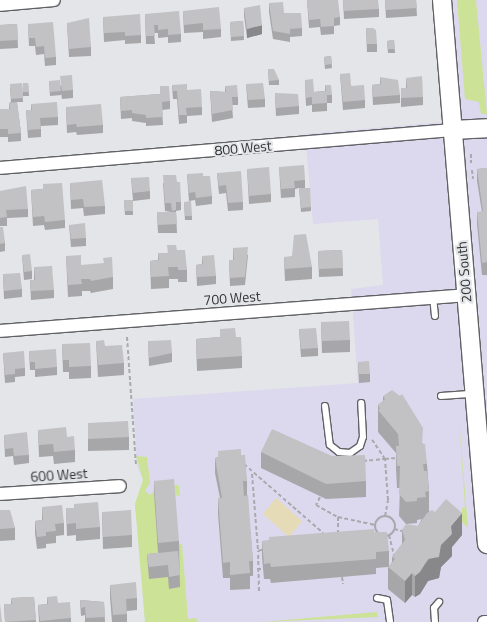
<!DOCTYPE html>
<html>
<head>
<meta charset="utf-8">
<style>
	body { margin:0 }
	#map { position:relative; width:487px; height:622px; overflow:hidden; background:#e3e5e8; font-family:"Titillium Web",sans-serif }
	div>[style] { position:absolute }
	.education>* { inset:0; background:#dcd8ee }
	.green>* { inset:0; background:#cce397 }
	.sand>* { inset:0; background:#e5dcb7 }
	.path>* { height:2px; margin-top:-1px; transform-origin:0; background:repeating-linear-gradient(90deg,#a9aaad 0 4px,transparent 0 6.5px) }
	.path>.ring { margin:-1px; padding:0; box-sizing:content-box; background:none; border:2px solid #a9aaad; border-radius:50% }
	.roads { filter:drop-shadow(1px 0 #606164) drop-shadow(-1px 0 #606164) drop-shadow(0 1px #606164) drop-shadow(0 -1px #606164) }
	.lane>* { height:6px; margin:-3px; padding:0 3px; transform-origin:3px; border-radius:3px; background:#fff }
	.street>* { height:12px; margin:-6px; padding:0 6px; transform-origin:6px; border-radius:6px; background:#fff }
	.secondary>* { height:18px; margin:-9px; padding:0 9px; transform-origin:9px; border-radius:9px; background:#fff }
	.wall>* { inset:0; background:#a7a6a9 }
	.shaded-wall>* { inset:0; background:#888789 }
	.building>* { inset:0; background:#c2c1c4 }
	span { translate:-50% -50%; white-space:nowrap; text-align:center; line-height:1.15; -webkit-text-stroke:4px #e3e5e8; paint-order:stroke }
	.street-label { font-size:14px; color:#323334 }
</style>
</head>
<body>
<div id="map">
	<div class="education">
		<i style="clip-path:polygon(433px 0,487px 0,487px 622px,145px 622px,135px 504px,143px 480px,137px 466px,133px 399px,358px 383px,351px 289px,383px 285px,378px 219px,313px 224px,305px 134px,443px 122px)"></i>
	</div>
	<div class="green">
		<i style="clip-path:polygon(457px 0,476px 0,487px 114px,481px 114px,479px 102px,465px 99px)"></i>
		<i style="clip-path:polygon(458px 407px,468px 528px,457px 517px,462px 517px,462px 508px,465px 507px)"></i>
		<i style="clip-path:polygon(136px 456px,147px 457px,150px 483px,145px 491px,150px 495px,158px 487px,179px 485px,180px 496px,175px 495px,178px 544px,182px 544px,188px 619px,196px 618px,198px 622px,145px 622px,135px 504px,143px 480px)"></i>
		<i style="clip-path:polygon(377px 612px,378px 617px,262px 622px)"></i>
	</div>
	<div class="sand">
		<i style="clip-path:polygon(276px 498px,302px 521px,289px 537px,263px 514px)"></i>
	</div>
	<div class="path">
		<i style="left:471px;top:154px;width:9px;rotate:90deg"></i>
		<i style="left:472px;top:170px;width:9px;rotate:84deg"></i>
		<i style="left:127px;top:337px;width:128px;rotate:86deg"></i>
		<i style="left:363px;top:461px;width:22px;rotate:-5deg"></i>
		<i style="left:385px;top:459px;width:23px;rotate:-124deg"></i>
		<i style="left:244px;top:464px;width:105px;rotate:41.1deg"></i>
		<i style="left:252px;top:474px;width:77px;rotate:85.5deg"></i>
		<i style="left:320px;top:497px;width:9px;rotate:117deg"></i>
		<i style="left:316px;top:505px;width:25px;rotate:29deg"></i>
		<i style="left:338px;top:517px;width:38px;rotate:12deg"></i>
		<i style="left:385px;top:516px;width:16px;rotate:-79deg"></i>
		<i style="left:388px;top:500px;width:41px;rotate:-94.2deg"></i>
		<i style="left:385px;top:459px;width:12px;rotate:-5deg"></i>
		<i class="ring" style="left:375px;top:516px;width:18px;height:18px"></i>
		<i style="left:338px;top:517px;width:15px;rotate:90deg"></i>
		<i style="left:394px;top:529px;width:9px;rotate:13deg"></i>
		<i style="left:389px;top:535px;width:21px;rotate:76deg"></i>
		<i style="left:257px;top:569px;width:6px"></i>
		<i style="left:342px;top:577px;width:7px;rotate:82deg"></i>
		<i style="left:259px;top:591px;width:40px;rotate:-91.4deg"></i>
		<i style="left:258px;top:551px;width:6px;rotate:-18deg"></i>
	</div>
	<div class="roads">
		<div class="lane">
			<i style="left:433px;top:297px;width:19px;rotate:84deg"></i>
			<i style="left:441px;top:396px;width:32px;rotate:-4deg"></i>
			<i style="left:325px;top:406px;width:39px;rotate:83deg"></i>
			<i style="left:330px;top:445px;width:11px;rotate:38deg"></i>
			<i style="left:339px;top:452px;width:11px;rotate:5deg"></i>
			<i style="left:350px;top:453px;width:12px;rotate:-35deg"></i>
			<i style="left:360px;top:446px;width:9px;rotate:-72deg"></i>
			<i style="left:363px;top:437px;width:34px;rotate:-93deg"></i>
			<i style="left:377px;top:598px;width:10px;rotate:11deg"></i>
			<i style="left:387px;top:600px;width:22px;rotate:82deg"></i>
			<i style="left:435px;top:622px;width:14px;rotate:-94deg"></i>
			<i style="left:434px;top:608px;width:8px;rotate:-50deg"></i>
		</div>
		<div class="street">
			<i style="left:0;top:5px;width:54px;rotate:-5.3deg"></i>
			<i style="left:0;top:168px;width:454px;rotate:-4.8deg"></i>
			<i style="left:0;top:331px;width:467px;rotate:-4.4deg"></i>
			<i style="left:0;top:494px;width:120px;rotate:-3.8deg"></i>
			<i style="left:484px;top:622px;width:3px"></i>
		</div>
		<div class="secondary">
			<i style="left:442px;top:0;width:546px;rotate:85.27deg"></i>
			<i style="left:452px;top:130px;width:35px;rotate:-3deg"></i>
		</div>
	</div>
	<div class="wall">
		<i style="clip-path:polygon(307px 0,340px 17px,340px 25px,334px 26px,334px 34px,321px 35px,320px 27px,309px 28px)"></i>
		<i style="clip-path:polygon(343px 0,379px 9px,379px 17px,344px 19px)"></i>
		<i style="clip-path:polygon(385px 0,416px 0,417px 16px,386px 18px)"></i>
		<i style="clip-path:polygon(269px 3px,284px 13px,302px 28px,302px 36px,290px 37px,290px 42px,273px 39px,269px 12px)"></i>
		<i style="clip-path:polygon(244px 8px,262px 34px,247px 38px,244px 16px)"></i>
		<i style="clip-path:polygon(183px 11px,221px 29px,221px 37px,203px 39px,203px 32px,184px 33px)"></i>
		<i style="clip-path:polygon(145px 14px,181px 34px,181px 42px,168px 43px,168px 37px,158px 38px,158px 33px,154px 33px,155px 44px,146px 44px)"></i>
		<i style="clip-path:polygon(103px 17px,141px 35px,141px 43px,125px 44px,125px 40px,104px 42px)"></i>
		<i style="clip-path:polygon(243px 21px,244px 40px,231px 41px,230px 22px)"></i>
		<i style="clip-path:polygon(67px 23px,91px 47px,91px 56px,69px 57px)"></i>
		<i style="clip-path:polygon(17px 24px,18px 48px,0 49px,0 25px)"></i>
		<i style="clip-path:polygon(28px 24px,56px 57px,56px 65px,45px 66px,44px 54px,36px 55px,35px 46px,29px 46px)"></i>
		<i style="clip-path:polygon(366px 28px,377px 44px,377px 52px,367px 52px)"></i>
		<i style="clip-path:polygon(394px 40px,395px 53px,388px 53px,387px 41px)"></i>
		<i style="clip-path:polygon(331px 56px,332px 68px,325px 69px,324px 57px)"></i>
		<i style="clip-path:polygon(268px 69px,279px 80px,279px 85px,269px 85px)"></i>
		<i style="clip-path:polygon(340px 74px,365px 100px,365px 108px,343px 110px)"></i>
		<i style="clip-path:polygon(380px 77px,400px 95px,400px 103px,373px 105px,372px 85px,380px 84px)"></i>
		<i style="clip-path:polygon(406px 78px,423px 97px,423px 105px,401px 107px,401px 88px,406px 88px)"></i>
		<i style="clip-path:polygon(305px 80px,314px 92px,325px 91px,325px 85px,332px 95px,332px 103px,327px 103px,327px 111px,312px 112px,312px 105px,306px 106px)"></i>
		<i style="clip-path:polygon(49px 81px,73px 90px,73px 98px,62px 99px,61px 93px,61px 95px,50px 96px)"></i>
		<i style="clip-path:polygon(22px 83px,23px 102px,17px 102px,21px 133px,21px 141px,8px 142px,8px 137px,0 137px,0 109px,9px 109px,9px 103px,11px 102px,10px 88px)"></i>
		<i style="clip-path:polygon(23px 83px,28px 83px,29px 96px,23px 96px)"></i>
		<i style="clip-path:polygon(246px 84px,265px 99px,265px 107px,248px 108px)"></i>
		<i style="clip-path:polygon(172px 85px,187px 90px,202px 107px,202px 115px,187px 116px,187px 123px,179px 124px,177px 99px,173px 99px)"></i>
		<i style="clip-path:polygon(160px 86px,170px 101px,170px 109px,162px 110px,163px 125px,146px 126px,146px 123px,132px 121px,132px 118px,121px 119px,120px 97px,160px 94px)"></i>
		<i style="clip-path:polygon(225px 86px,238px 97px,238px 105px,232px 105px,233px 118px,212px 122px,210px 91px,225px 92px)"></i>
		<i style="clip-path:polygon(275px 93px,299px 106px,299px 114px,276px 116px)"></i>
		<i style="clip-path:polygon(31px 104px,58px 117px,58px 125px,41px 126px,41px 137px,28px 138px,26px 110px,31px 110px)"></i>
		<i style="clip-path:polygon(66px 107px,103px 125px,103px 133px,77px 135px,76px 132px,67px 133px)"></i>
		<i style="clip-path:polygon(279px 167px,305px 180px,305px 188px,311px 207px,311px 211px,301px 212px,299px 188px,295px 189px,295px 197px,281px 198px)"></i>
		<i style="clip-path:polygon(487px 168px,487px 275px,482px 275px,477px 224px,477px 212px,482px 212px,477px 181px,477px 169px)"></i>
		<i style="clip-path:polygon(247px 169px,271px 194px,271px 202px,249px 204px)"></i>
		<i style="clip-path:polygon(217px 173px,243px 202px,243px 210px,228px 211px,226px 193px,219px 194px)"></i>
		<i style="clip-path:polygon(187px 174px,203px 176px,212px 196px,212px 204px,196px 206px,195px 200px,189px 201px)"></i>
		<i style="clip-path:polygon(131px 178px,150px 191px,150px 199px,133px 201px,133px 215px,125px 215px,124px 200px,133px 200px)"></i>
		<i style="clip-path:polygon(177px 182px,181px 202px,181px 210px,176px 211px,177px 233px,158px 233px,157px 212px,171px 212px,165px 211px,163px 183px)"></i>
		<i style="clip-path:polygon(70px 183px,105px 206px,105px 214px,84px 216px,83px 208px,71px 209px)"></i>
		<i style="clip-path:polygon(43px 184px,65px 220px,65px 228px,45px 230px,44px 225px,33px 226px,31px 190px,43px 189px)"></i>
		<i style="clip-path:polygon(0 191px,28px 209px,28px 217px,7px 218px,7px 226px,0 226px)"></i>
		<i style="clip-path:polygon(184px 202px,192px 216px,192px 220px,185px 220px)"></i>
		<i style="clip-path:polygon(69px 225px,86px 238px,86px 246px,71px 247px)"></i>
		<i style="clip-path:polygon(0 227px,5px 243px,5px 251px,0 252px)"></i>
		<i style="clip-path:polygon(233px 248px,248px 255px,245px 285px,230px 286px,229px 260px,233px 260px)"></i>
		<i style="clip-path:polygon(177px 250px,187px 270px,187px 282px,178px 282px,178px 279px,169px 279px,169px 288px,151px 289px,150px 261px,158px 260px,158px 253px,167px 253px)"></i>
		<i style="clip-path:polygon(342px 250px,343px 276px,319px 277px,318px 251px)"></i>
		<i style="clip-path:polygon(22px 255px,32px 271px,32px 279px,24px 280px)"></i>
		<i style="clip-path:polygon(66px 256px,81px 265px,113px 277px,113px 289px,91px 293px,90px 291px,82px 291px,82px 296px,68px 297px)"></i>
		<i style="clip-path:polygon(202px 256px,216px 276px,216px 284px,197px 286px,196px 265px,202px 264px)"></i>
		<i style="clip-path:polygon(284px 257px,312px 267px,312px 279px,285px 281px)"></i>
		<i style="clip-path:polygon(34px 267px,54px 290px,54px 298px,31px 300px,30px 280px,34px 280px)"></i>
		<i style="clip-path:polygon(3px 274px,22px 289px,22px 297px,4px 299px)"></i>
		<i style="clip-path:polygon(321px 322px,350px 340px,350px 352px,322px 353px)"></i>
		<i style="clip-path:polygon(220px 329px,236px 337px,242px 356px,242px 368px,197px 371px,196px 339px,220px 337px)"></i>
		<i style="clip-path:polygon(299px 329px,318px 348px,318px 356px,301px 357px)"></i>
		<i style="clip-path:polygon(96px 341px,105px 346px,124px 363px,124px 375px,98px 377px)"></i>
		<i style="clip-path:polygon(148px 341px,172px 353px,172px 362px,149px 366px)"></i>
		<i style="clip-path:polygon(62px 344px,91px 366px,91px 378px,69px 379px,69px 372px,63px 372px)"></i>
		<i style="clip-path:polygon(29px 351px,57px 367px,57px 375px,35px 377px,35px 370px,30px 370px)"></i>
		<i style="clip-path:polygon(3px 353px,25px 368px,25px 376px,15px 377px,15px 382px,5px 383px)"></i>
		<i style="clip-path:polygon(358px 362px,370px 374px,370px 382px,359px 383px)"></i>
		<i style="clip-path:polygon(383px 396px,423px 444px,427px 464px,429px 491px,429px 511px,462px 535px,452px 547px,452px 556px,441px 567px,439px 578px,428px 581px,420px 594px,415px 597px,412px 595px,405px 603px,388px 589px,388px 567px,376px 568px,376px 574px,271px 583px,270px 579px,264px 579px,262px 557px,262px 541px,374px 532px,389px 551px,389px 567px,392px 562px,392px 557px,402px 544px,402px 530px,418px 526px,422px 519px,417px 520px,417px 523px,406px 524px,399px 516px,400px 488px,397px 488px,396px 468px,396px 453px,378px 432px,378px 405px,383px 401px)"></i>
		<i style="clip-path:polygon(88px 423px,129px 437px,129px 450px,88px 451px)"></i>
		<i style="clip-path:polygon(38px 430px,67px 437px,75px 450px,75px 462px,54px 464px,53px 456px,39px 457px)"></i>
		<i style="clip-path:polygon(4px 435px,29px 455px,29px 463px,14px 465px,13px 456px,5px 457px)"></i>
		<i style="clip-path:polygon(218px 451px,241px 455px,247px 481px,247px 496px,253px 561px,253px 576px,250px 576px,250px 589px,230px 590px,230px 578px,223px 578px,218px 514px,218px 498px,220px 498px,215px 473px,215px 458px,218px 457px)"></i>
		<i style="clip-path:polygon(261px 452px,366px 481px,366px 497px,326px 499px,261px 468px)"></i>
		<i style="clip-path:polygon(154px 481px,179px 541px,180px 587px,169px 589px,168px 577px,149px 579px,147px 554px,158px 553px,154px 493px)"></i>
		<i style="clip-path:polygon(42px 507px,64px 523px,64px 535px,56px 536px,56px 543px,46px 544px,46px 548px,37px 549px,35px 533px,35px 521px,42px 520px)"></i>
		<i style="clip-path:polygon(66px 508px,100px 527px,100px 539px,76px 541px,76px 535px,67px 536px)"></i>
		<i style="clip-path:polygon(0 510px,15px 528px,15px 540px,0 541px)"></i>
		<i style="clip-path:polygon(102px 512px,132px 535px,132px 547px,103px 549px)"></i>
		<i style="clip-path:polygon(110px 585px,137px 598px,137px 610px,127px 611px,127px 622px,112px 622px,110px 597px)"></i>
		<i style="clip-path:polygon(34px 597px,36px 622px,5px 622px,4px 604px,11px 604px,11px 598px)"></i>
		<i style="clip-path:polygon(47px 597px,58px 603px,71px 618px,71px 622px,39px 622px,38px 605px,47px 604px)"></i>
		<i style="clip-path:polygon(80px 600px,104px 602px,105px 622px,85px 622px,85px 615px,81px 616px)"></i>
	</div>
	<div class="shaded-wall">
		<i style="clip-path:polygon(262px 25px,262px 34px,247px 38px,247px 29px)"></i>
		<i style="clip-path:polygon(462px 513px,462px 535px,452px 547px,452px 556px,441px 567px,439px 578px,428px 581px,420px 594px,415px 597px,415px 576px,441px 545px,451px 526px)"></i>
		<i style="clip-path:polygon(412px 573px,412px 595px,405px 603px,405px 581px)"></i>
	</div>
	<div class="building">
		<i style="clip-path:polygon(307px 0,338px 0,340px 17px,334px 18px,334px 26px,321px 27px,320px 19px,309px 20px)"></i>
		<i style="clip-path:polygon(343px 0,378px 0,379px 9px,344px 11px)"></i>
		<i style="clip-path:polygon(385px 0,416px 0,417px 8px,386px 10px)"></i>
		<i style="clip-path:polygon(283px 2px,284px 13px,301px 13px,302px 28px,290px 29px,290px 34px,273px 31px,269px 3px)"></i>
		<i style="clip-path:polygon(260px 5px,262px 25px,247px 29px,244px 8px)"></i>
		<i style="clip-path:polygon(219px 7px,221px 29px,203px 30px,203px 23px,184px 25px,183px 11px)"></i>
		<i style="clip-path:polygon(179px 11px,181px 34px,168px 35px,168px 29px,158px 30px,158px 25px,154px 25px,155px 36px,146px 36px,145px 14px)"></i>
		<i style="clip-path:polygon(140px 14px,141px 35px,125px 36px,125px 32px,104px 33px,103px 17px)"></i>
		<i style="clip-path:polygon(89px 18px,91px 47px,69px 49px,67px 23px)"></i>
		<i style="clip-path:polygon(243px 21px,244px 36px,231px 37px,230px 22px)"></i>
		<i style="clip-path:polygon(53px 22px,56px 57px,45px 58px,44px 46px,36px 47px,35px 38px,29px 38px,28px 24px)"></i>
		<i style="clip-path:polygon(17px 24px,18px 40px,0 41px,0 25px)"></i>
		<i style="clip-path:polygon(366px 28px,373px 28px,376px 30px,377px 44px,367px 44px)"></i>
		<i style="clip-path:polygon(394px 40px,395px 49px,388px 49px,387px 41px)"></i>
		<i style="clip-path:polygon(331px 56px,332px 64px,325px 65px,324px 57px)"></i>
		<i style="clip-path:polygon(268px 69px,274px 69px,279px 80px,269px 81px)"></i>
		<i style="clip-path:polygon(350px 73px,351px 86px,364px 85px,365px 100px,343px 102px,340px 74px)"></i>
		<i style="clip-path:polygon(72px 75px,73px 90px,62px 91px,60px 76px)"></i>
		<i style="clip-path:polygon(422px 76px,423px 97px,401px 98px,401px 88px,407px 88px,406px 78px)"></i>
		<i style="clip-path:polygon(380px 77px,398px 80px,400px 95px,373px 97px,372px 85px,381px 84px)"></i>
		<i style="clip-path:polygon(313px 79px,314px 92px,326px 91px,325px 85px,331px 85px,332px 95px,327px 95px,327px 103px,312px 104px,312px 97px,306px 98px,305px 80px)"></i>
		<i style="clip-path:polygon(60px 80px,61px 91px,50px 92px,49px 81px)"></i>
		<i style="clip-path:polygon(22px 83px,23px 98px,11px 99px,10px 84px)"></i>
		<i style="clip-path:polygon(23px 83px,28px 83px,29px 92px,23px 92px)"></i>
		<i style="clip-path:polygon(263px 83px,265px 99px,248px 100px,246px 84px)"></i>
		<i style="clip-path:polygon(187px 84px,187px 90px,201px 89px,202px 107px,186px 108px,187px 115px,179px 115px,177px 91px,173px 91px,172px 85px)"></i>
		<i style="clip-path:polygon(237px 85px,238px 97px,232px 97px,233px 110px,212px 114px,210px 91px,226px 92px,225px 86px)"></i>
		<i style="clip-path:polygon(160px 86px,169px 86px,170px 101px,162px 102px,163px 117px,146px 118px,146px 115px,132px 113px,132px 110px,121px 111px,120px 97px,160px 94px)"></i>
		<i style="clip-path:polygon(275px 93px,298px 94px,299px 106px,276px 108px)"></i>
		<i style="clip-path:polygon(17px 102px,21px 133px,8px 134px,8px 129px,0 129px,0 109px,10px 109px,9px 103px)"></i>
		<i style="clip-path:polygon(57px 102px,58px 117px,40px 118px,41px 129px,28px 130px,26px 110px,32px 110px,31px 104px)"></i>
		<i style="clip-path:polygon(101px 104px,103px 125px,77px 127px,76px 124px,67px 125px,66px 107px)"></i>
		<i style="clip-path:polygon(304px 165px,305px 180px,294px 181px,295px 188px,281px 189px,279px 167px)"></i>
		<i style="clip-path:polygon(269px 167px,271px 194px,249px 196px,247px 169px)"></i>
		<i style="clip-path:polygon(487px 168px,487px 262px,482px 263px,477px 212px,483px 211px,477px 169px)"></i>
		<i style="clip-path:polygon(241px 171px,243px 202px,228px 203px,226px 185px,219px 186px,217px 173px)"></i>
		<i style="clip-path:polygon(203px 173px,203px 176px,210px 176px,212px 196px,196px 198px,195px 192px,189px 193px,187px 174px)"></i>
		<i style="clip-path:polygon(163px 175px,176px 175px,177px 182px,180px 182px,181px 202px,176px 202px,176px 210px,172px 211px,171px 203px,165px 203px)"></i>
		<i style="clip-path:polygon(149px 177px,150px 191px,133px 193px,131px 178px)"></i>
		<i style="clip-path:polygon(102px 180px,105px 206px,84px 207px,83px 199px,71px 200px,70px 183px)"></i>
		<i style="clip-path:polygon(62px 183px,65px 220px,45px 222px,44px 216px,33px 217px,31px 190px,43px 189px,43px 184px)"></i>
		<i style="clip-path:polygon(26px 186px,28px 209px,6px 210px,7px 217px,0 218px,0 191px)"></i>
		<i style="clip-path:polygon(299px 188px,310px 188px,311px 207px,301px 208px)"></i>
		<i style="clip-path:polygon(124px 200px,133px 200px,133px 211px,125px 211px)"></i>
		<i style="clip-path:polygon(191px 201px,192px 216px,185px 216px,184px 202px)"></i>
		<i style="clip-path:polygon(157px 212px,176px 212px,177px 224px,158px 225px)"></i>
		<i style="clip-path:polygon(85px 223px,86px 238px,71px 239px,69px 225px)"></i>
		<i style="clip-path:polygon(0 227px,3px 227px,5px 243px,0 244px)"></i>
		<i style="clip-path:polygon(306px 234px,312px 267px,285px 269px,284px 257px,292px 256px,294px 235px)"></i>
		<i style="clip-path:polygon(167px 245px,176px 245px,177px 250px,185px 250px,187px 270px,178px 270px,178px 267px,168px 267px,169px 276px,151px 277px,150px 261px,159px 260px,158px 253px,168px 253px)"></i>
		<i style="clip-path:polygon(248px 247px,245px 277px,230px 278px,229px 260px,234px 260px,233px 248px)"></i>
		<i style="clip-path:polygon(342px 250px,343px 268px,319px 269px,318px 251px)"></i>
		<i style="clip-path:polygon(30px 254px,32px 271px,24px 272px,22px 255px)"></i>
		<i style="clip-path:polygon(81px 255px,81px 265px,104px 263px,103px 258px,112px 257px,113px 277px,91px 281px,90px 279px,81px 279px,82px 284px,68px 285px,66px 256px)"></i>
		<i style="clip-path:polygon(214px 255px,216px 276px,197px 277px,196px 265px,203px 264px,202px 256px)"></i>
		<i style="clip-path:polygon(52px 266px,54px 290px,31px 291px,30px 280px,35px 280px,34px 267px)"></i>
		<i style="clip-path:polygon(20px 273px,22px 289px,4px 291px,3px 274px)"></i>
		<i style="clip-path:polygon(349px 321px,350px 340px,322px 341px,321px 322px)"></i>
		<i style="clip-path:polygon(235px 328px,236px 337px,241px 337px,242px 356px,197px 359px,196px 339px,220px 337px,220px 329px)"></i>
		<i style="clip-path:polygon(316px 328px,318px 348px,301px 349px,299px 329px)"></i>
		<i style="clip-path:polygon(104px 340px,105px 346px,122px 345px,124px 363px,98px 365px,96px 341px)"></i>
		<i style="clip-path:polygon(171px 340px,172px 353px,149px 358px,148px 341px)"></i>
		<i style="clip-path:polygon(90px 343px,91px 366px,69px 367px,69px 360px,63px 360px,62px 344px)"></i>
		<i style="clip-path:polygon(56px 349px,57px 367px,35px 369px,35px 362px,30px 362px,29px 351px)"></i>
		<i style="clip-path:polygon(24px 351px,25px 368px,15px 369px,15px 374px,5px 375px,3px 353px)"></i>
		<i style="clip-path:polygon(369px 361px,370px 374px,359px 374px,358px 362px)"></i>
		<i style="clip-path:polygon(392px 390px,400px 396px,402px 394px,423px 428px,422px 444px,425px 444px,427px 464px,423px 464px,424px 471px,427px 471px,429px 491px,425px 492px,426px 497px,417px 498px,417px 501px,406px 502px,399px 494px,400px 466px,397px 466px,396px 446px,399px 446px,398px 434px,378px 410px,380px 409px,378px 405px,385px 399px,383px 396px)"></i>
		<i style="clip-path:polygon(128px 421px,129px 437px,88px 439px,88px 423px)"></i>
		<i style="clip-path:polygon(66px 427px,67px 437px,74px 436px,75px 450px,54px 452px,53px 444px,39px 445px,38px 430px)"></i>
		<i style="clip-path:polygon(272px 429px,332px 456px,365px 455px,366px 481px,326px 484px,261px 452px)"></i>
		<i style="clip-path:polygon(27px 432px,29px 455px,14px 456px,13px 448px,5px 449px,4px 435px)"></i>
		<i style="clip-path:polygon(241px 449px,241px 455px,245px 455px,247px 481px,243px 481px,244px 496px,248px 495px,253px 561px,249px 561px,250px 573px,230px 575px,230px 562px,223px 563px,218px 498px,222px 498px,215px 458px,218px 457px,218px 451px)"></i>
		<i style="clip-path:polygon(174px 479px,179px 541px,158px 543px,154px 481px)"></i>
		<i style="clip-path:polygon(446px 499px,462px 513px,451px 526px,452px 534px,441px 545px,439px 557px,428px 559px,420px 572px,415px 576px,412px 573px,405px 581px,388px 567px,395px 559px,392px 557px,405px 540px,402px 530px,406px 524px,418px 526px,427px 513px,432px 510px,435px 512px)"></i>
		<i style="clip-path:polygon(98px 502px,100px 527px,76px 529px,76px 523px,67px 524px,66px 508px,74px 508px,74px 504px)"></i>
		<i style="clip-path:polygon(62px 505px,64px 523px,55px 524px,56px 531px,46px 532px,46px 536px,37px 537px,35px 521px,43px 520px,42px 507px)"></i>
		<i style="clip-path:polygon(0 510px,10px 510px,15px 528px,0 529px)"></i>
		<i style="clip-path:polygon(131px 510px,132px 535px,103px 537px,102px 512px)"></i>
		<i style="clip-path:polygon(374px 529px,374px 532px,387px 532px,389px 551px,376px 552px,376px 559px,271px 567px,270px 563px,264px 564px,262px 541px,269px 541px,269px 537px)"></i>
		<i style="clip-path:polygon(178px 551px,180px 575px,169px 577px,168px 565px,149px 567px,147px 554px)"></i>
		<i style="clip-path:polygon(136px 582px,137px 598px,126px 599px,127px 614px,113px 615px,110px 585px)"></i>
		<i style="clip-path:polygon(57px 596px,58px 603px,70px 602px,71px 618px,40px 621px,38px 605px,48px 604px,47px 597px)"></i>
		<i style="clip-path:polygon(34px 597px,36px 620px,5px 622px,4px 604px,12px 604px,11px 598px)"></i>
		<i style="clip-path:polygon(80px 600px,104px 602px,105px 617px,86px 618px,85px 607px,81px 608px)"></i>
		<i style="clip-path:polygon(0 604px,2px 622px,0 622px)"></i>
	</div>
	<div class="street-label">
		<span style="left:243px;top:148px;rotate:-5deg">800 West</span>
		<span style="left:464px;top:272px;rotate:-95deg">200 South</span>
		<span style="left:232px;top:298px;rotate:-4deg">700 West</span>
		<span style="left:59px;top:475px;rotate:-4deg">600 West</span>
	</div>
</div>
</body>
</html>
